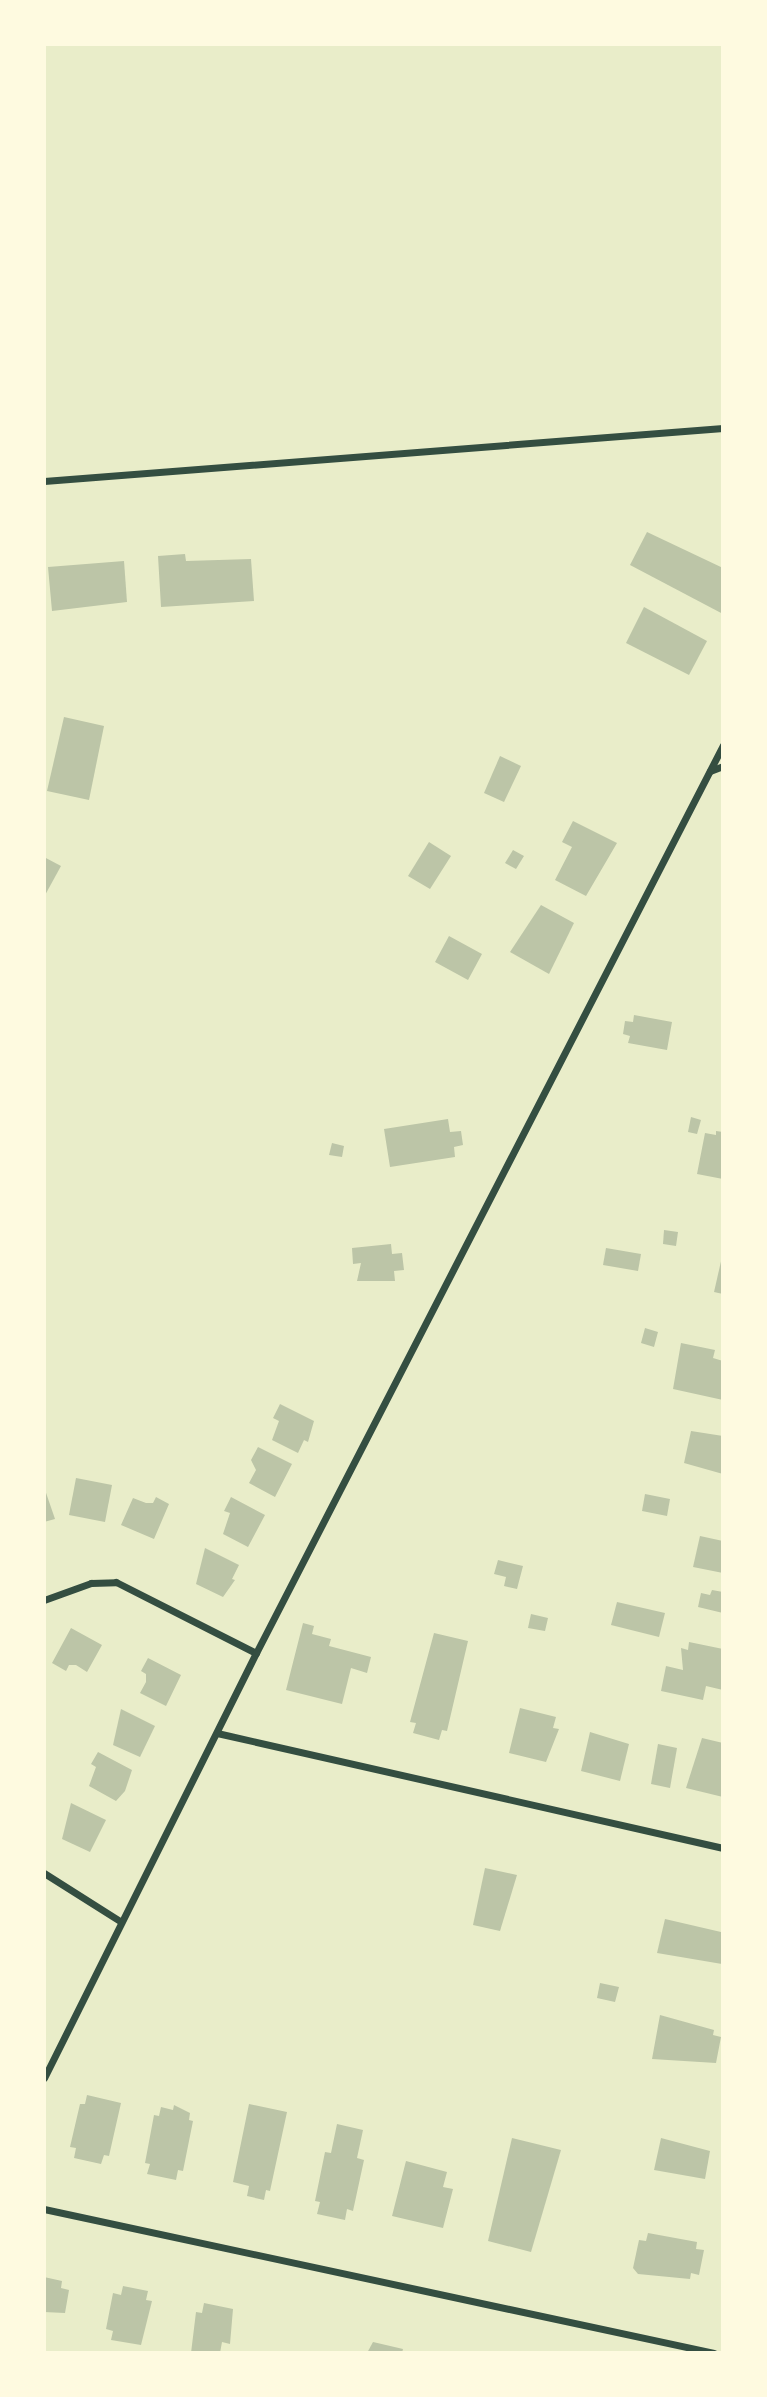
<!DOCTYPE html>
<html>
<head>
<meta charset="utf-8">
<style>
	body { margin:0 }
	#map { position:relative; width:767px; height:2397px; overflow:hidden; background:#e9edc9; font-family:"Fira Sans Condensed",sans-serif }
	div>[style] { position:absolute }
	.building>* { inset:0; background:#bcc5a7 }
	.minor>* { height:7px; margin:-3.5px; padding:0 3.5px; transform-origin:3.5px; border-radius:3.5px; background:#344e41 }
	span { translate:-50% -50%; white-space:nowrap; text-align:center; line-height:1.15; -webkit-text-stroke:7px #fefae0; paint-order:stroke }
	.frame { position:absolute; inset:0; border:46px solid #fefae0; pointer-events:none }
</style>
</head>
<body>
<div id="map">
	<div class="building">
		<i style="clip-path:polygon(647px 532px,723px 568px,723px 614px,630px 565px)"></i>
		<i style="clip-path:polygon(185px 554px,186px 561px,251px 559px,254px 601px,161px 607px,158px 556px)"></i>
		<i style="clip-path:polygon(124px 561px,127px 602px,52px 611px,48px 567px)"></i>
		<i style="clip-path:polygon(644px 607px,707px 641px,689px 675px,626px 643px)"></i>
		<i style="clip-path:polygon(64px 717px,104px 726px,89px 800px,47px 791px)"></i>
		<i style="clip-path:polygon(500px 756px,521px 766px,504px 802px,484px 793px)"></i>
		<i style="clip-path:polygon(573px 821px,617px 843px,586px 896px,555px 880px,572px 847px,562px 842px)"></i>
		<i style="clip-path:polygon(429px 842px,451px 856px,430px 889px,408px 876px)"></i>
		<i style="clip-path:polygon(513px 850px,524px 856px,516px 869px,505px 863px)"></i>
		<i style="clip-path:polygon(44px 857px,61px 866px,44px 897px)"></i>
		<i style="clip-path:polygon(541px 905px,574px 923px,549px 974px,510px 952px)"></i>
		<i style="clip-path:polygon(449px 936px,482px 954px,468px 980px,435px 962px)"></i>
		<i style="clip-path:polygon(634px 1015px,672px 1022px,667px 1050px,628px 1043px,630px 1036px,623px 1034px,625px 1021px,633px 1022px)"></i>
		<i style="clip-path:polygon(691px 1117px,701px 1120px,697px 1134px,688px 1132px)"></i>
		<i style="clip-path:polygon(448px 1119px,450px 1132px,461px 1131px,463px 1145px,454px 1147px,455px 1157px,390px 1167px,384px 1129px)"></i>
		<i style="clip-path:polygon(716px 1131px,723px 1132px,723px 1179px,697px 1174px,705px 1133px,716px 1135px)"></i>
		<i style="clip-path:polygon(332px 1143px,344px 1146px,342px 1157px,329px 1155px)"></i>
		<i style="clip-path:polygon(664px 1230px,678px 1232px,676px 1246px,663px 1244px)"></i>
		<i style="clip-path:polygon(391px 1244px,392px 1254px,402px 1253px,404px 1270px,394px 1271px,395px 1281px,357px 1281px,361px 1263px,353px 1264px,352px 1248px)"></i>
		<i style="clip-path:polygon(606px 1248px,641px 1254px,638px 1271px,603px 1265px)"></i>
		<i style="clip-path:polygon(722px 1257px,723px 1257px,723px 1294px,714px 1292px)"></i>
		<i style="clip-path:polygon(645px 1328px,658px 1332px,654px 1347px,641px 1343px)"></i>
		<i style="clip-path:polygon(681px 1343px,715px 1350px,713px 1358px,723px 1361px,723px 1400px,673px 1389px)"></i>
		<i style="clip-path:polygon(280px 1404px,314px 1421px,308px 1442px,304px 1440px,298px 1453px,272px 1440px,279px 1421px,273px 1418px)"></i>
		<i style="clip-path:polygon(691px 1431px,723px 1436px,723px 1474px,684px 1463px)"></i>
		<i style="clip-path:polygon(258px 1447px,292px 1464px,275px 1497px,249px 1483px,256px 1470px,251px 1460px)"></i>
		<i style="clip-path:polygon(76px 1478px,112px 1485px,105px 1522px,69px 1515px)"></i>
		<i style="clip-path:polygon(44px 1487px,55px 1519px,44px 1522px)"></i>
		<i style="clip-path:polygon(645px 1494px,670px 1499px,667px 1516px,642px 1511px)"></i>
		<i style="clip-path:polygon(156px 1497px,169px 1504px,154px 1539px,121px 1525px,133px 1498px,146px 1503px,153px 1503px)"></i>
		<i style="clip-path:polygon(231px 1497px,265px 1515px,248px 1547px,223px 1534px,230px 1513px,224px 1511px)"></i>
		<i style="clip-path:polygon(700px 1536px,723px 1541px,723px 1573px,693px 1567px)"></i>
		<i style="clip-path:polygon(205px 1548px,239px 1565px,232px 1579px,235px 1580px,223px 1597px,196px 1584px)"></i>
		<i style="clip-path:polygon(498px 1560px,523px 1566px,517px 1589px,504px 1586px,506px 1577px,494px 1574px)"></i>
		<i style="clip-path:polygon(712px 1590px,723px 1592px,723px 1613px,698px 1607px,701px 1593px,710px 1595px)"></i>
		<i style="clip-path:polygon(617px 1602px,665px 1613px,659px 1637px,611px 1625px)"></i>
		<i style="clip-path:polygon(531px 1614px,548px 1618px,545px 1631px,528px 1628px)"></i>
		<i style="clip-path:polygon(303px 1623px,314px 1626px,312px 1634px,331px 1639px,329px 1646px,371px 1657px,367px 1673px,351px 1668px,342px 1704px,286px 1690px)"></i>
		<i style="clip-path:polygon(71px 1628px,102px 1645px,87px 1672px,76px 1665px,69px 1665px,66px 1671px,52px 1663px)"></i>
		<i style="clip-path:polygon(434px 1633px,468px 1641px,447px 1731px,442px 1730px,439px 1740px,413px 1733px,416px 1723px,410px 1722px)"></i>
		<i style="clip-path:polygon(689px 1642px,723px 1649px,723px 1690px,706px 1686px,703px 1700px,661px 1691px,666px 1666px,683px 1670px,681px 1648px,688px 1650px)"></i>
		<i style="clip-path:polygon(148px 1658px,181px 1675px,166px 1706px,140px 1693px,146px 1682px,146px 1674px,141px 1671px)"></i>
		<i style="clip-path:polygon(520px 1708px,556px 1717px,553px 1728px,559px 1729px,546px 1762px,509px 1753px)"></i>
		<i style="clip-path:polygon(121px 1709px,155px 1726px,140px 1757px,113px 1745px)"></i>
		<i style="clip-path:polygon(590px 1732px,629px 1744px,620px 1781px,581px 1771px)"></i>
		<i style="clip-path:polygon(702px 1738px,723px 1743px,723px 1797px,686px 1788px)"></i>
		<i style="clip-path:polygon(658px 1744px,677px 1748px,670px 1788px,651px 1784px)"></i>
		<i style="clip-path:polygon(98px 1752px,132px 1770px,125px 1791px,116px 1801px,89px 1786px,96px 1767px,91px 1764px)"></i>
		<i style="clip-path:polygon(71px 1803px,106px 1820px,90px 1852px,62px 1839px)"></i>
		<i style="clip-path:polygon(485px 1868px,517px 1875px,500px 1931px,473px 1925px)"></i>
		<i style="clip-path:polygon(665px 1919px,721px 1932px,722px 1964px,657px 1953px)"></i>
		<i style="clip-path:polygon(600px 1983px,619px 1987px,615px 2002px,597px 1998px)"></i>
		<i style="clip-path:polygon(660px 2015px,714px 2030px,713px 2035px,721px 2037px,716px 2063px,652px 2059px)"></i>
		<i style="clip-path:polygon(87px 2095px,121px 2103px,109px 2156px,104px 2155px,101px 2164px,74px 2158px,76px 2148px,70px 2147px,80px 2104px,85px 2104px)"></i>
		<i style="clip-path:polygon(249px 2104px,287px 2112px,270px 2191px,266px 2190px,264px 2200px,247px 2196px,249px 2186px,233px 2182px)"></i>
		<i style="clip-path:polygon(174px 2105px,190px 2113px,189px 2120px,193px 2121px,183px 2171px,178px 2170px,176px 2180px,147px 2174px,150px 2164px,145px 2163px,154px 2115px,159px 2116px,161px 2107px,173px 2110px)"></i>
		<i style="clip-path:polygon(337px 2124px,363px 2130px,357px 2158px,364px 2160px,353px 2211px,347px 2209px,345px 2220px,317px 2214px,320px 2202px,315px 2201px,325px 2152px,331px 2153px)"></i>
		<i style="clip-path:polygon(512px 2138px,561px 2150px,531px 2252px,488px 2241px)"></i>
		<i style="clip-path:polygon(661px 2138px,710px 2151px,705px 2179px,654px 2170px)"></i>
		<i style="clip-path:polygon(406px 2161px,447px 2172px,443px 2187px,453px 2189px,443px 2228px,392px 2216px)"></i>
		<i style="clip-path:polygon(648px 2233px,697px 2242px,696px 2249px,704px 2250px,699px 2275px,691px 2273px,690px 2279px,638px 2274px,633px 2268px,639px 2240px,646px 2241px)"></i>
		<i style="clip-path:polygon(44px 2277px,62px 2281px,61px 2288px,69px 2290px,65px 2313px,44px 2312px)"></i>
		<i style="clip-path:polygon(123px 2286px,148px 2291px,146px 2300px,152px 2301px,141px 2345px,111px 2340px,113px 2331px,106px 2329px,113px 2293px,121px 2295px)"></i>
		<i style="clip-path:polygon(204px 2303px,233px 2309px,230px 2344px,222px 2342px,220px 2353px,191px 2353px,196px 2312px,202px 2313px)"></i>
		<i style="clip-path:polygon(373px 2342px,403px 2349px,402px 2353px,367px 2353px)"></i>
	</div>
	<div class="minor">
		<i style="left:44px;top:481px;width:681px;rotate:-4.46deg"></i>
		<i style="left:710px;top:771px;width:14px;rotate:-21deg"></i>
		<i style="left:44px;top:1600px;width:50px;rotate:-19.9deg"></i>
		<i style="left:91px;top:1583px;width:25px;rotate:-2deg"></i>
		<i style="left:116px;top:1582px;width:157px;rotate:26.9deg"></i>
		<i style="left:217px;top:1733px;width:519px;rotate:12.8deg"></i>
		<i style="left:44px;top:1873px;width:90px;rotate:32.3deg"></i>
		<i style="left:44px;top:2078px;width:475px;rotate:-63.5deg"></i>
		<i style="left:256px;top:1653px;width:1021px;rotate:-62.78deg"></i>
		<i style="left:44px;top:2209px;width:685px;rotate:12.13deg"></i>
	</div>
	<div class="frame"></div>
</div>
</body>
</html>
